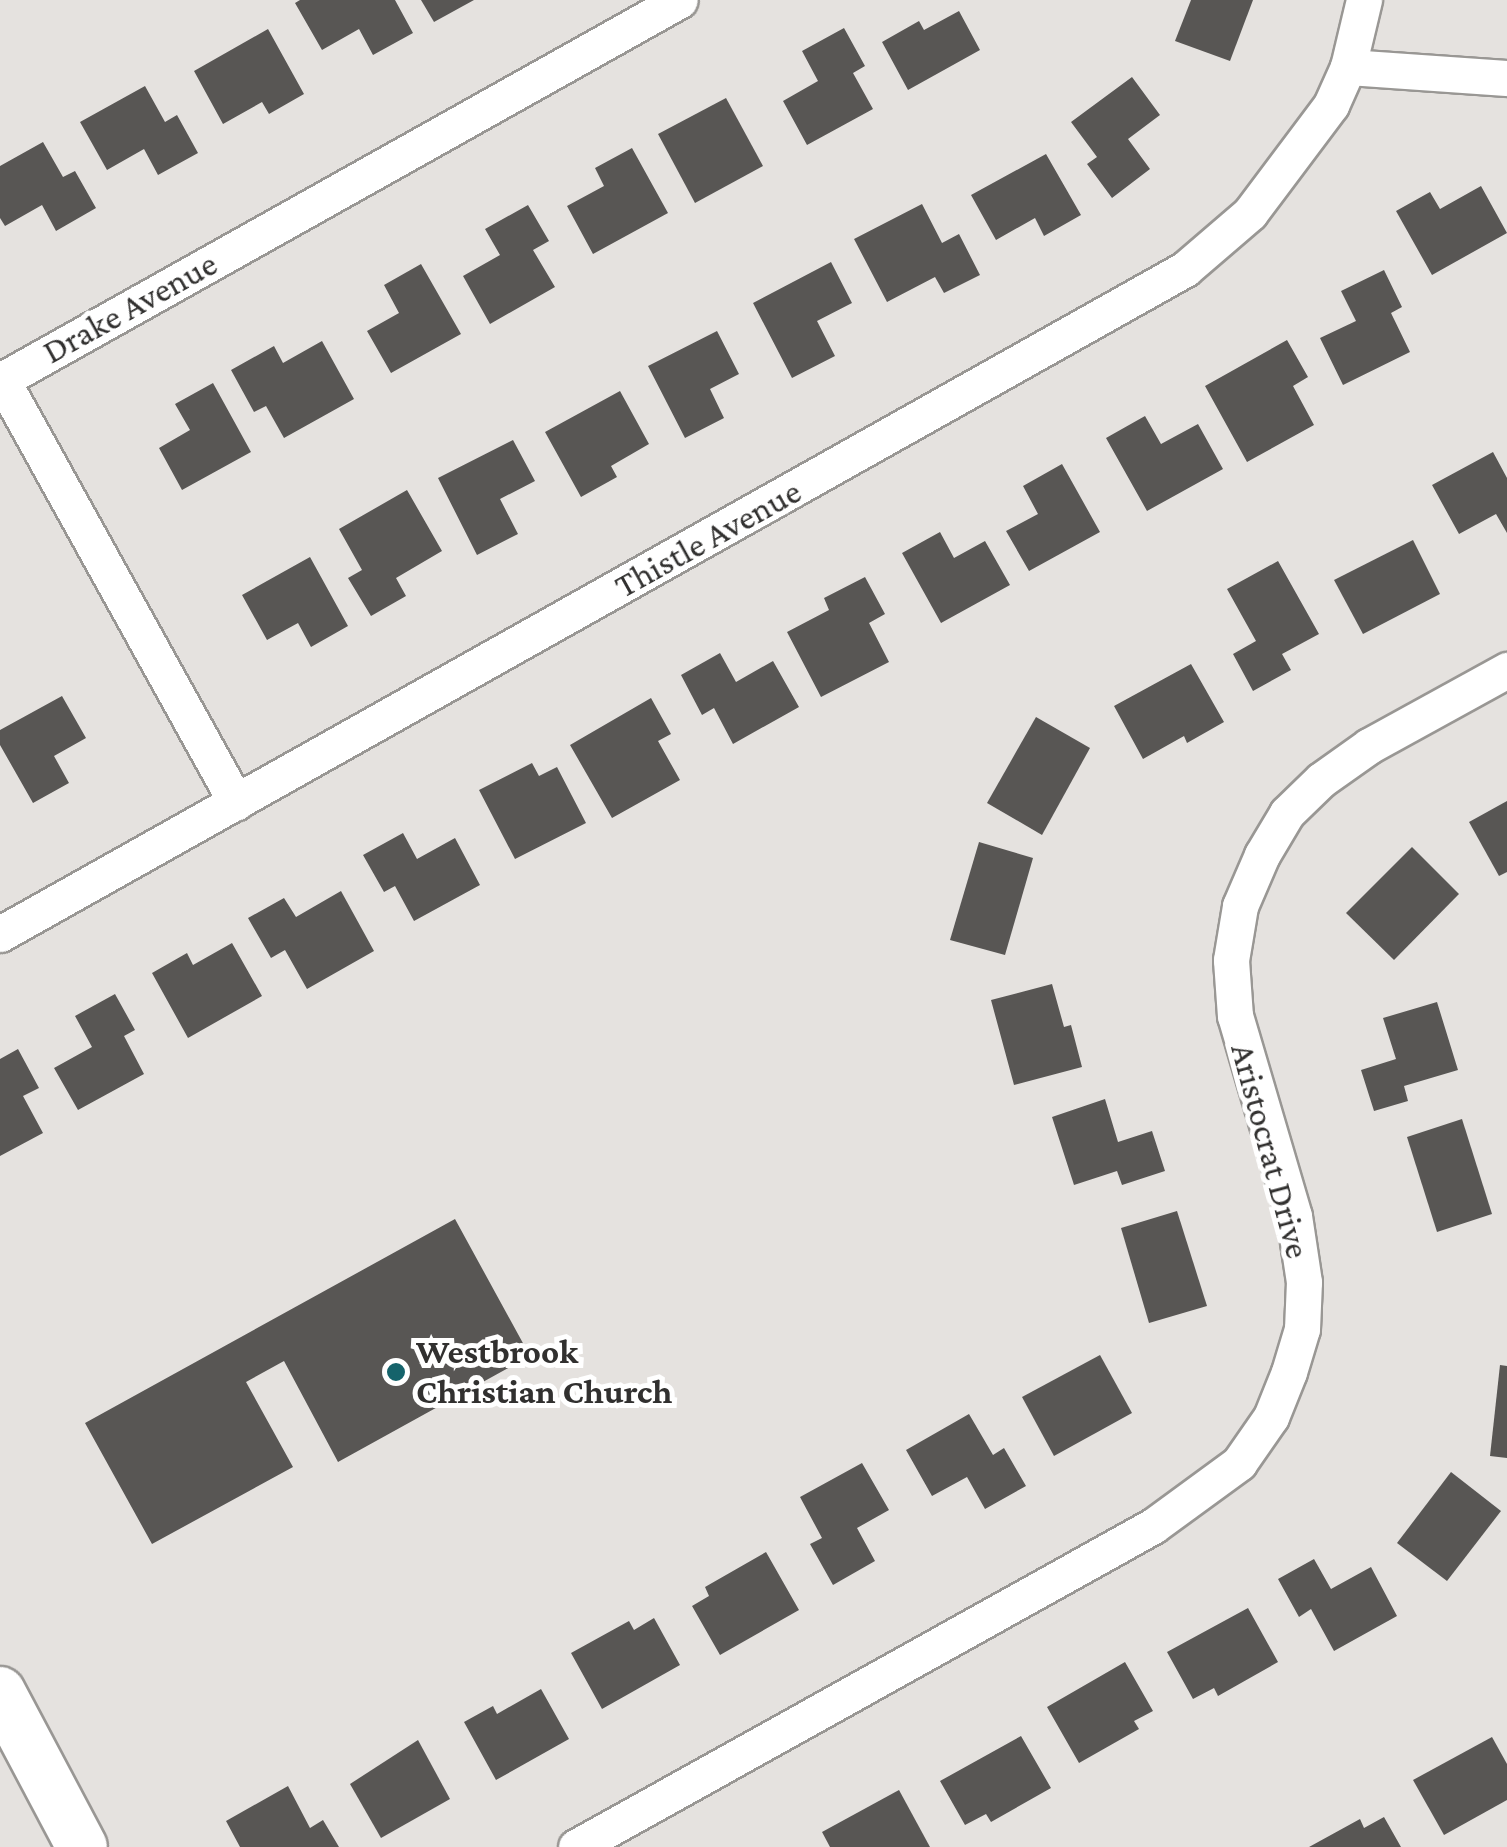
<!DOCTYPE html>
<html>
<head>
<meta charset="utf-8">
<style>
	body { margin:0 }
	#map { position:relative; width:1507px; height:1847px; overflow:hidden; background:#e5e2df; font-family:"Crimson Pro",serif }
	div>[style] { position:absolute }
	.building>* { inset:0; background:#585654 }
	.roads { filter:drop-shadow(2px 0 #999794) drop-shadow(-2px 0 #999794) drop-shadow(0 2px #999794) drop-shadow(0 -2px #999794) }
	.street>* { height:35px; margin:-17.5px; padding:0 17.5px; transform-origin:17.5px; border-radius:17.5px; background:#fff }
	.secondary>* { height:50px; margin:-25px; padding:0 25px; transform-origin:25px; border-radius:25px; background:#fff }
	.dots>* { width:28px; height:28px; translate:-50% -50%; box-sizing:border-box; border:5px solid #fff; border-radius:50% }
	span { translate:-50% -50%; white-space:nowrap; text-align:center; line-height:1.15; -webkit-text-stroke:10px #fff; paint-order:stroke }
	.street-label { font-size:35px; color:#31302f }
	.poi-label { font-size:35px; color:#31302f; font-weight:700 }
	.left { translate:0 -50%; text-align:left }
</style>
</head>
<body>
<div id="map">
	<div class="building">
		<i style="clip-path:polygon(300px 0,395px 0,413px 33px,373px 55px,359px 29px,322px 50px,295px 3px)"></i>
		<i style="clip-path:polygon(421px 0,474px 0,434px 22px)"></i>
		<i style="clip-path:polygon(1191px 0,1253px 0,1230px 61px,1175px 41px)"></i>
		<i style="clip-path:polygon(959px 11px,980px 50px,908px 90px,882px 42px,919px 21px,924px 30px)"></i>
		<i style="clip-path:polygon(844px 28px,865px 66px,853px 73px,873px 109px,807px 145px,783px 101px,818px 81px,802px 51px)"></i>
		<i style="clip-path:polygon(268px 29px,304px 94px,269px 114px,262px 102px,223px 124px,194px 71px)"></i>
		<i style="clip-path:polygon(1132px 77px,1160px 115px,1128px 139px,1150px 169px,1112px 198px,1087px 164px,1097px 157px,1071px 122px)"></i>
		<i style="clip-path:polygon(145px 86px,165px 122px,177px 115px,198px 153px,158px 175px,144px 149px,107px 170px,80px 122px)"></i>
		<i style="clip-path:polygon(726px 98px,763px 166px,695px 203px,658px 134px)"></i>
		<i style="clip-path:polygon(43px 142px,63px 177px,75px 171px,96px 208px,56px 231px,42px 205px,5px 226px,0 218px,0 166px)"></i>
		<i style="clip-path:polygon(632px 148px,668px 213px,593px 254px,567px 206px,604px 186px,595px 168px)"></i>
		<i style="clip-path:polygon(1046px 154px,1081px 215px,1044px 236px,1035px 218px,996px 240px,971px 195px)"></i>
		<i style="clip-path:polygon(1481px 186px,1507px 233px,1432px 275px,1396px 211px,1430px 192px,1440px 209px)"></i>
		<i style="clip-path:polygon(922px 204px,942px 243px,959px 234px,980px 275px,944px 293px,935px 277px,887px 302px,854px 239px)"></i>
		<i style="clip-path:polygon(528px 205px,549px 241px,533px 250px,555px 287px,490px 324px,463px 276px,500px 255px,485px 229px)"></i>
		<i style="clip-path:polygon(831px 262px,852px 303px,817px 321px,835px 356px,792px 378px,753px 303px)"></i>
		<i style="clip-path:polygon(421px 264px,461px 334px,391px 373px,367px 331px,399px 313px,384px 285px)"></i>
		<i style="clip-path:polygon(1384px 270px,1402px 307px,1391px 313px,1410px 352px,1343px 385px,1320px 338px,1356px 321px,1341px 291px)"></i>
		<i style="clip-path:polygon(717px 331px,739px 374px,710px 389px,724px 418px,685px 438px,648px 366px)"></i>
		<i style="clip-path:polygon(1287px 340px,1308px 377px,1293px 386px,1314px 425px,1247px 462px,1205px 386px)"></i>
		<i style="clip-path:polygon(322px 341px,354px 399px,284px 438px,266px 406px,254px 412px,231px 370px,274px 346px,283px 363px)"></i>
		<i style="clip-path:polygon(213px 383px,251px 452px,182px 490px,159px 448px,190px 430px,175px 404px)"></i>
		<i style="clip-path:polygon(620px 391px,649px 444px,611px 466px,617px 477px,581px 497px,545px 432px)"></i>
		<i style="clip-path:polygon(1145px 416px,1161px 444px,1198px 424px,1223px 469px,1147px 511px,1106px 438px)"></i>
		<i style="clip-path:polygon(513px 440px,535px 481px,500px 499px,518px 534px,477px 555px,438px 478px)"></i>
		<i style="clip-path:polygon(1493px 452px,1507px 478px,1507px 533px,1496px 514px,1459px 534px,1432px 485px)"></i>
		<i style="clip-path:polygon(1062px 464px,1100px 532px,1029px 571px,1006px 531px,1038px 514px,1023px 486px)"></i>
		<i style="clip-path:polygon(407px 490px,442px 551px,396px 578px,406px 596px,371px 616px,348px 578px,362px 570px,339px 529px)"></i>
		<i style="clip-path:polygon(940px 532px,954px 558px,985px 541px,1010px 585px,941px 623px,902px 553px)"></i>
		<i style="clip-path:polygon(1413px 540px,1440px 594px,1363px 634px,1334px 580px)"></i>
		<i style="clip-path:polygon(310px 557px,348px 626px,311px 647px,298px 623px,267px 640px,242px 595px)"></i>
		<i style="clip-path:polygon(1278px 561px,1319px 634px,1282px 654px,1291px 670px,1253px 691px,1233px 654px,1256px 641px,1227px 589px)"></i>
		<i style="clip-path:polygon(865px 577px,885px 614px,869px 623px,889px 662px,821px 697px,787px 632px,829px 610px,824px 598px)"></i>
		<i style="clip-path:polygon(720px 653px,736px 682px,773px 661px,799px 707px,733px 744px,714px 708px,702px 715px,681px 675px)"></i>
		<i style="clip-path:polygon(1191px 664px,1224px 722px,1187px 743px,1184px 736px,1143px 759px,1114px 706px)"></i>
		<i style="clip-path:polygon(62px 696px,86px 738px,54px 756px,69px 783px,33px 803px,0 745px,0 730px)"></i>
		<i style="clip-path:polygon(651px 698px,671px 734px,658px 741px,680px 780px,612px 818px,570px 745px)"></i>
		<i style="clip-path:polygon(1036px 717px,1090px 748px,1042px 835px,987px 803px)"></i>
		<i style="clip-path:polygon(532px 763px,539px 776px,557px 767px,586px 823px,515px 859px,479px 790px)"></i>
		<i style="clip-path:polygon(1507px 801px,1507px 872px,1499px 876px,1469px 822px)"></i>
		<i style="clip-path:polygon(403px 833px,417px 859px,455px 838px,480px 885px,414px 921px,395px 886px,384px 892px,363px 855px)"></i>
		<i style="clip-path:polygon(979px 842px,1033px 858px,1005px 955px,950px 940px)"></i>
		<i style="clip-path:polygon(1412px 847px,1459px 894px,1394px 960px,1346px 913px)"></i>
		<i style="clip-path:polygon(341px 891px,374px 951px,307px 989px,285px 950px,271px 958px,248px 918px,284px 898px,296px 917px)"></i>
		<i style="clip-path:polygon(232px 943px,262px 996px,188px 1038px,152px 973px,187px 953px,193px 965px)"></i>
		<i style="clip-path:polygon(1052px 984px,1064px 1027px,1071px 1025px,1082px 1067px,1014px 1085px,991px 1000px)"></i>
		<i style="clip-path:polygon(115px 994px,135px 1030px,124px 1036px,144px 1074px,78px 1110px,54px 1068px,92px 1047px,75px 1016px)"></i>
		<i style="clip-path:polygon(1437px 1002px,1458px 1070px,1404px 1086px,1408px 1101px,1374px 1111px,1361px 1070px,1396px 1059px,1383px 1018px)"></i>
		<i style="clip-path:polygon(18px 1049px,39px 1088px,23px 1096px,43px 1133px,0 1156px,0 1059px)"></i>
		<i style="clip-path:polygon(1105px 1099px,1118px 1142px,1152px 1131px,1165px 1171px,1122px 1185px,1117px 1171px,1074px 1185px,1052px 1117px)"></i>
		<i style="clip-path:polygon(1462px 1119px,1492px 1214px,1437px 1232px,1407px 1137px)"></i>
		<i style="clip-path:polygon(1177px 1211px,1207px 1306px,1149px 1323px,1121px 1228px)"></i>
		<i style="clip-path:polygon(455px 1219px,530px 1356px,338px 1462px,284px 1361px,246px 1382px,293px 1467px,152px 1544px,85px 1423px)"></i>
		<i style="clip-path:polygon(1100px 1355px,1132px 1413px,1054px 1456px,1022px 1397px)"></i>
		<i style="clip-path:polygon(1500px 1365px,1507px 1366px,1507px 1458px,1490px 1456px)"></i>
		<i style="clip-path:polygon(969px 1414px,993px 1455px,1004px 1448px,1026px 1486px,985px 1509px,967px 1477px,932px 1496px,906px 1450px)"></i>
		<i style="clip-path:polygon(862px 1463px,889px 1510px,857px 1528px,875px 1561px,833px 1585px,810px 1544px,822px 1538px,800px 1497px)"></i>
		<i style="clip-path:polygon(1451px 1472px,1501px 1511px,1447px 1581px,1397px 1543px)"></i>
		<i style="clip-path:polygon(766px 1552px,799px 1610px,720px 1655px,692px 1606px,709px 1596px,705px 1587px)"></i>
		<i style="clip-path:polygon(1314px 1559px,1331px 1589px,1371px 1567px,1397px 1616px,1334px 1651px,1311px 1609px,1299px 1617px,1278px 1579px)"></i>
		<i style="clip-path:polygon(1248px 1608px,1278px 1662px,1218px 1696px,1214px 1688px,1193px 1699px,1167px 1652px)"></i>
		<i style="clip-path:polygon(654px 1618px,680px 1665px,602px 1709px,571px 1653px,629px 1621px,634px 1630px)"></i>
		<i style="clip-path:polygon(1125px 1662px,1153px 1711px,1134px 1721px,1139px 1729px,1079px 1763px,1047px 1707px)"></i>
		<i style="clip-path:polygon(541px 1689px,569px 1739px,496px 1780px,464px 1722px,493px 1706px,497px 1714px)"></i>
		<i style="clip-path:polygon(1021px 1736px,1051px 1788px,991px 1822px,986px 1814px,965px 1825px,940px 1781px)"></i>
		<i style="clip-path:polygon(1492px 1737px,1507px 1764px,1507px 1800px,1444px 1835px,1413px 1780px)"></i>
		<i style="clip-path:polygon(418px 1740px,450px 1799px,381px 1838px,350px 1784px)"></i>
		<i style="clip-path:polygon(288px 1786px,310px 1828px,323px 1820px,339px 1847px,240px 1847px,226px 1821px)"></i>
		<i style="clip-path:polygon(899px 1790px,930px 1847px,830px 1847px,822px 1832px)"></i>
		<i style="clip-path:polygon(1384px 1817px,1401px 1847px,1309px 1847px,1360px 1819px,1364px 1828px)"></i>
	</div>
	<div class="roads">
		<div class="street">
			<i style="left:1348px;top:67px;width:159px;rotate:4deg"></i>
			<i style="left:2px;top:380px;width:483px;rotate:61deg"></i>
			<i style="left:0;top:381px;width:779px;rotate:-29.26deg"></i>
			<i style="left:0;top:934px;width:1359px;rotate:-29.3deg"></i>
			<i style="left:1185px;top:269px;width:86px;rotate:-40.7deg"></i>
			<i style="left:1250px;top:213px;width:135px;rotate:-53.1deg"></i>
			<i style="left:1331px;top:105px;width:42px;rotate:-65.9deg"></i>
			<i style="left:1348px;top:67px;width:69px;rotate:-76.6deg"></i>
			<i style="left:576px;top:1847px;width:660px;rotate:-29.09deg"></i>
			<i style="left:1153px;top:1526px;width:107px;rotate:-36.2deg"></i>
			<i style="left:1239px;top:1463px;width:56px;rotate:-55.2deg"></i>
			<i style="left:1271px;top:1417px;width:48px;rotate:-68.2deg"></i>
			<i style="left:1289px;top:1372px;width:45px;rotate:-73.2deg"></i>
			<i style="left:1302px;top:1329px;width:47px;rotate:-87.6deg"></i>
			<i style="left:1304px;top:1282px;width:67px;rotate:-98.6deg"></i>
			<i style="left:1294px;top:1216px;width:209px;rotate:-106.4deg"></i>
			<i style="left:1235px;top:1016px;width:56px;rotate:-94.1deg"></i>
			<i style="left:1231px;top:960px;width:55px;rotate:-80.5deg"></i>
			<i style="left:1240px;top:906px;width:56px;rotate:-66.7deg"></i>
			<i style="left:1262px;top:855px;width:49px;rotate:-59.2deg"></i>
			<i style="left:1287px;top:813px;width:47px;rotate:-44.1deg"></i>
			<i style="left:1321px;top:780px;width:59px;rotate:-35.3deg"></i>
			<i style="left:1369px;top:746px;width:158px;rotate:-28.8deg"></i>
		</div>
		<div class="secondary">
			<i style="left:0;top:1692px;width:175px;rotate:62.1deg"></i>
		</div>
	</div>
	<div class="dots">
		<i style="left:396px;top:1372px;background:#15636b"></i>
	</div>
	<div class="street-label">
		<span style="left:130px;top:308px;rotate:-29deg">Drake Avenue</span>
		<span style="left:708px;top:539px;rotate:-29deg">Thistle Avenue</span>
		<span style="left:1270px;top:1151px;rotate:75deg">Aristocrat Drive</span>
	</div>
	<div class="poi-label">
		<span class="left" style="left:416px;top:1372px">Westbrook<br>Christian Church</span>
	</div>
</div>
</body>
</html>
